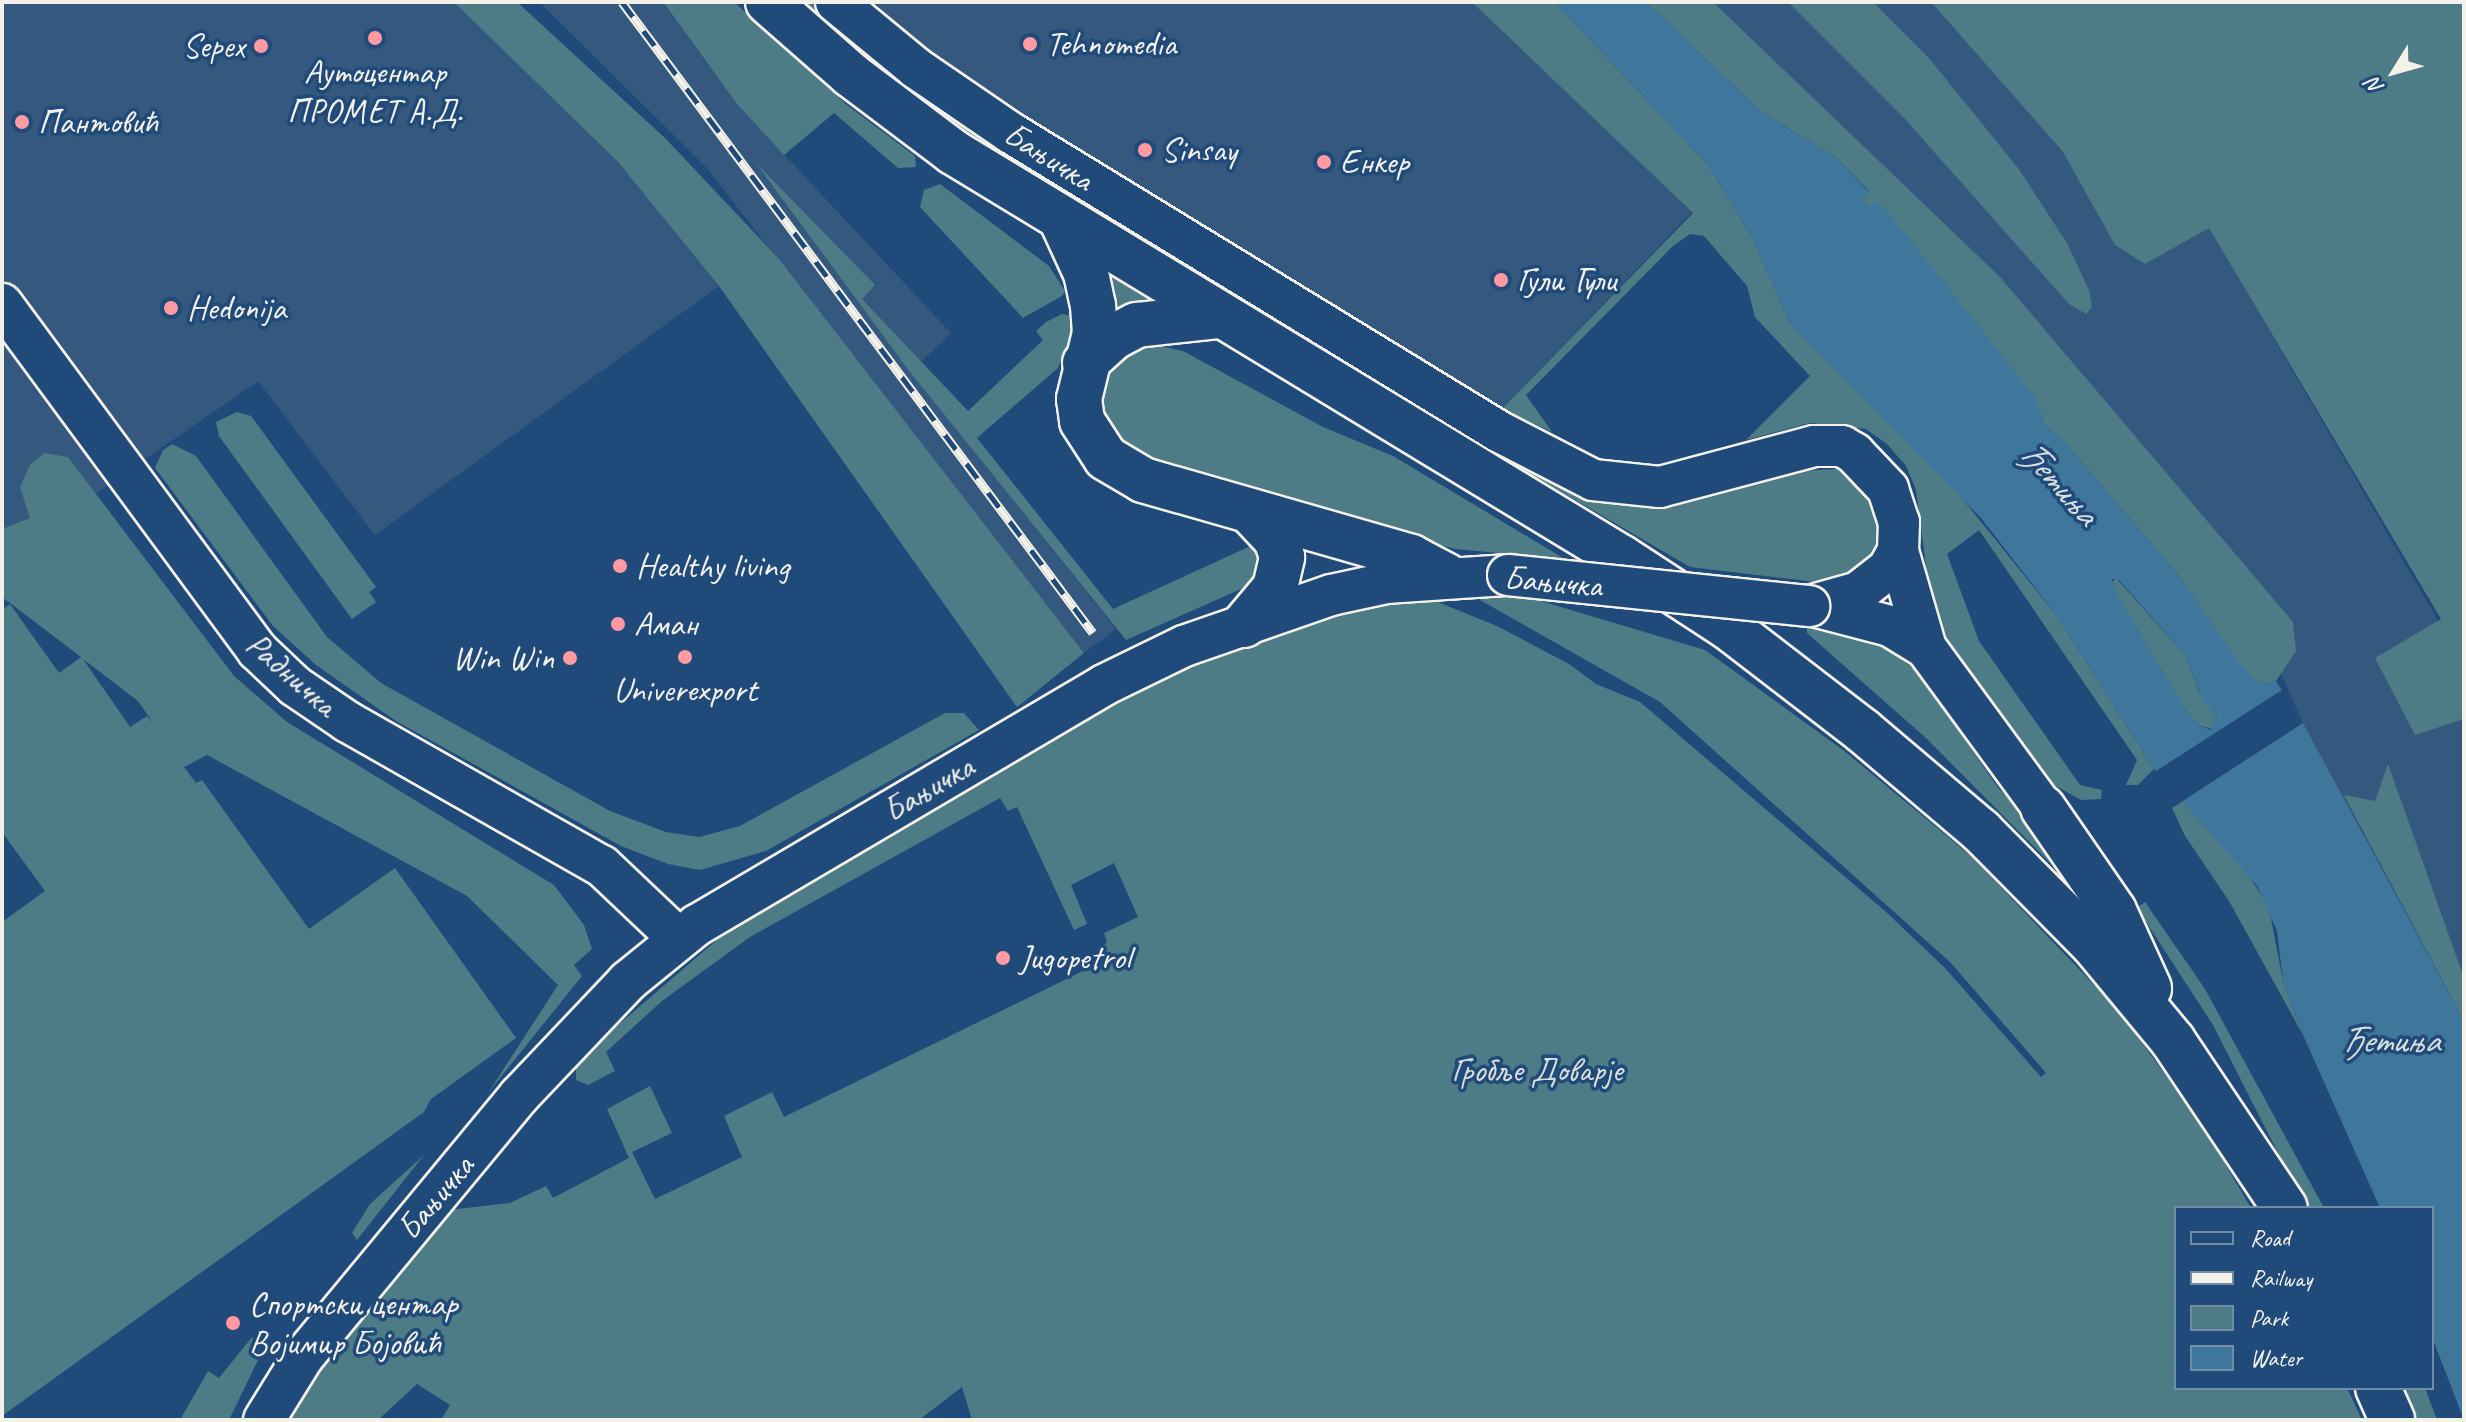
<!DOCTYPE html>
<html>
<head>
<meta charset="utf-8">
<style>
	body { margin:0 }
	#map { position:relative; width:2466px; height:1422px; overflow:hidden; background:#1f4a7a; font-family:Caveat,sans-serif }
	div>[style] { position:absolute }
	.built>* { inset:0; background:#35587e }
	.green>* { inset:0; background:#4e7c86 }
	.water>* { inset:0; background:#3f769b }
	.pier>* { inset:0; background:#1f4a7a }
	.roads { filter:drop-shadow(2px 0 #f4f1e8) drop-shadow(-2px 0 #f4f1e8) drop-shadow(0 2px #f4f1e8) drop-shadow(0 -2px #f4f1e8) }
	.minor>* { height:40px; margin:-20px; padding:0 20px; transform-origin:20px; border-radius:20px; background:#1f4a7a }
	.major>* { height:44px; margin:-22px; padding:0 22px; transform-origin:22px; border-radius:22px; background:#1f4a7a }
	.rail>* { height:9px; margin-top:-4.5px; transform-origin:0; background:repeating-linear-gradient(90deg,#1f4a7a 0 18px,#f4f1e8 0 36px); box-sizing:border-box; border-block:2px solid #f4f1e8 }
	.bridges { filter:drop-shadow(2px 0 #f4f1e8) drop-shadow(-2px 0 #f4f1e8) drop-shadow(0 2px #f4f1e8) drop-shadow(0 -2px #f4f1e8) }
	.minor-bridge>* { height:40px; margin:-20px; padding:0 20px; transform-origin:20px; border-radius:20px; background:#1f4a7a }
	.dots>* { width:22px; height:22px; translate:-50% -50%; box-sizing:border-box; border:4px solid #1f4a7a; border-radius:50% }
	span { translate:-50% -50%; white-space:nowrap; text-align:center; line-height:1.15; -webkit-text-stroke:7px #1f4a7a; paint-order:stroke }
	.poi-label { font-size:34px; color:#f4f1e8 }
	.left { translate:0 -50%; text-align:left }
	.right { translate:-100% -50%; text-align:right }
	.street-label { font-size:34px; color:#f4f1e8 }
	.park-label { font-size:34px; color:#dbdfd9 }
	.water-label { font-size:36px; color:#d9dfdc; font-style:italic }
	.frame { position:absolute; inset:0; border:4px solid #f4f1e8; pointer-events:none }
	.legend { position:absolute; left:2174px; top:1206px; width:260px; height:184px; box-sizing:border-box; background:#1f4a7a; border:2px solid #748da6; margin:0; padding:10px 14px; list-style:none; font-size:24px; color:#f4f1e8 }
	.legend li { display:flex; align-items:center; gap:16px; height:40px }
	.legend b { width:40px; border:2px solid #748da6 }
	.north { position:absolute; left:2354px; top:32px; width:80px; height:80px; -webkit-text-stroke:6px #1f4a7a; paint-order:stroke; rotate:233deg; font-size:22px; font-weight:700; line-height:32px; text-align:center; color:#f4f1e8 }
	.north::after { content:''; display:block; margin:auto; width:28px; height:36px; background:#f4f1e8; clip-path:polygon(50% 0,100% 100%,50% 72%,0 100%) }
</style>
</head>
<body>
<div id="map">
	<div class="built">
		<i style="clip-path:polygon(2px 2px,454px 2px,618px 162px,719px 286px,375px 535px,258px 381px,95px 494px,2px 529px)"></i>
		<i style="clip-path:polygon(539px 2px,662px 2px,737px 104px,951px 333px,911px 372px,1116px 629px,1084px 653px,706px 167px)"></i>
		<i style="clip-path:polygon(864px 2px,1475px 2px,1692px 212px,1502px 409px,1064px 141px,933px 56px)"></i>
		<i style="clip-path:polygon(1713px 2px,1931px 2px,2063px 152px,2115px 245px,2145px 264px,2209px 227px,2464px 665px,2464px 1021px,2303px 723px,2250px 605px,1999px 284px)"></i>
	</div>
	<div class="green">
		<i style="clip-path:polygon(454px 2px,517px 2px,666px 139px,779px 259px,1084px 653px,1017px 707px,719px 286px,618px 162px)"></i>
		<i style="clip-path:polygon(663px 2px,734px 2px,847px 105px,915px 156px,916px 167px,898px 168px,834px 113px,784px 155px,737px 104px)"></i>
		<i style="clip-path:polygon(799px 2px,810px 2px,872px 55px,1102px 210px,1578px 498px,1656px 507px,1793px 471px,1837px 469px,1869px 494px,1881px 526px,1878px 554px,1844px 578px,1816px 582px,1690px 567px,1204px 283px,976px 142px,865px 60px)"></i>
		<i style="clip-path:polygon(1472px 2px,1555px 2px,1709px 166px,1753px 239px,1790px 323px,1940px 471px,2057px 616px,2154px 769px,2138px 785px,2126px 785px,2137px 760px,1979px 530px,1947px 554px,1979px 641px,2080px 785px,2102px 790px,2101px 799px,2081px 800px,2045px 780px,1953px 656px,1929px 588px,1916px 490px,1906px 466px,1887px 444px,1866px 429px,1810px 423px,1746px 440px,1810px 376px,1755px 317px,1747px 286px,1704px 236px,1690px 234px,1673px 246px,1526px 395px,1552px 432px,1502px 409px,1693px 213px)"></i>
		<i style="clip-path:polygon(1646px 2px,1713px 2px,2000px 277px,2293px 622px,2296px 651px,2276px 681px,2264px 685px,2242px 668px,2179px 576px,2058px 435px,2046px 428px,2041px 414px,1861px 198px,1869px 191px,1838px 159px,1759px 110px)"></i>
		<i style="clip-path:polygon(1788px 2px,1873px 2px,1928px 57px,2018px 168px,2067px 243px,2089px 290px,2092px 307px,2086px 314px,2069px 304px,1905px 119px)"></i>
		<i style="clip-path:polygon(1931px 2px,2464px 2px,2464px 719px,2415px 735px,2375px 658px,2441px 619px,2209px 228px,2145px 264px,2115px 245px,2063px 152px)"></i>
		<i style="clip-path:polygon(756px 163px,875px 285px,862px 299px,968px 411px,1043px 340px,1036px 331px,1046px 322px,1062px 314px,1073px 316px,1073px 334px,1058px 368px,977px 438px,1113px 609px,1257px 543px,1268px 577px,1126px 640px,910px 372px)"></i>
		<i style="clip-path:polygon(940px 184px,1049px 266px,1065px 291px,1062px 296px,1023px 318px,920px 207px,924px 190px)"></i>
		<i style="clip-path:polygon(1103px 272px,1154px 303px,1114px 316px)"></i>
		<i style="clip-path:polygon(1151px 344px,1183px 351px,1323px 427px,1393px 456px,1565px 559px,1456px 549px,1380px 532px,1160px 468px,1121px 444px,1102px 418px,1098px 390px,1103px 373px,1121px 352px)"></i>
		<i style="clip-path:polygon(237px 412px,251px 416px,376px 587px,369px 592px,376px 602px,352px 619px,219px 436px,216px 422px)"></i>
		<i style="clip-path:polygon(172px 444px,196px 456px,327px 637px,381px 683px,610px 811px,666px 832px,699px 837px,740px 826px,945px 713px,964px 713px,979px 730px,766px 851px,700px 870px,668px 864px,621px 846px,396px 721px,316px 665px,273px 626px,155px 468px,163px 450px)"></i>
		<i style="clip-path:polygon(evenodd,44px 453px,68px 457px,234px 676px,287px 722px,554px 885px,584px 925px,592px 949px,574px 965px,582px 976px,488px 1093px,558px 985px,467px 896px,207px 755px,184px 767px,196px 783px,202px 780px,309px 929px,395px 868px,516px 1038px,431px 1099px,424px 1112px,2px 1416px,2px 922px,45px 891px,2px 832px,2px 610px,10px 604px,59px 673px,81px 657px,2px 597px,2px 529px,30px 518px,20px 487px,30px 465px,44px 453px,83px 659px,138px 701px,154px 724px,147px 716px,130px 727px,83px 659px)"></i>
		<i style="clip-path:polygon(2116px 578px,2186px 656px,2200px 694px,2217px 717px,2212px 729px,2198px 725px,2186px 711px,2117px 596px,2111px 584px)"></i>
		<i style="clip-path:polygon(1483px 593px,1524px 596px,1705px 650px,1843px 750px,1971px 856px,2119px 1011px,2204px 1128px,2251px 1208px,2176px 1208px,2176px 1388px,2347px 1388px,2362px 1420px,972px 1420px,962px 1387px,919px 1420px,441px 1420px,450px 1405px,417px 1384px,378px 1420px,282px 1420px,318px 1366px,448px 1210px,510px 1203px,546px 1186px,553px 1198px,629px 1158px,607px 1109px,650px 1086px,672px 1133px,632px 1152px,655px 1199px,742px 1157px,724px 1116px,772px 1092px,784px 1117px,1091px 967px,1089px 959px,1107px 942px,1104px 933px,1138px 917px,1114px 863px,1071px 885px,1087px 924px,1074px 930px,1017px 807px,1008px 811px,1000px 798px,750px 937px,662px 1001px,606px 1052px,615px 1071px,588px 1085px,576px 1080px,576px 1068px,596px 1044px,718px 939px,1153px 678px,1320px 617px,1391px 600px,1428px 598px,1497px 626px,1569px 664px,1596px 684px,1640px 702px,1885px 911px,1945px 968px,2041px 1077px,2046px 1073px,1951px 963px,1660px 702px,1480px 600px)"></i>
		<i style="clip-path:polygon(1807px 627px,1849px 631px,1880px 643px,1918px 672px,1999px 789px,2027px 812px,2089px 902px,1927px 739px,1807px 633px)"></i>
		<i style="clip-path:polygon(2388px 764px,2464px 978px,2464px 1021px,2344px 795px,2375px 801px)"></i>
		<i style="clip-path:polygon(2185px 800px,2240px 861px,2269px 908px,2283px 981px,2303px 1035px,2229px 901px,2185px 836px,2172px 808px)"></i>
		<i style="clip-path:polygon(2145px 902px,2205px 989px,2324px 1208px,2306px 1208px,2213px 1025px,2137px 908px)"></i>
		<i style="clip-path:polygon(424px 1155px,357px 1240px,352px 1233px,370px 1204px)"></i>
		<i style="clip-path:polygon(252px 1337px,261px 1354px,229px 1420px,180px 1420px,208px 1371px,219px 1378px)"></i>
		<i style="clip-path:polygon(2398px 1388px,2425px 1388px,2437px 1420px,2412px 1420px)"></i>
	</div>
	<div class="water">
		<i style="clip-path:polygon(evenodd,1555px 2px,1646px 2px,1759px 110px,1838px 159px,1869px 192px,1862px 199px,1869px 207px,1877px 201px,1887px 211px,2035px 397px,2046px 428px,2058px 435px,2179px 576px,2243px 668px,2264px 685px,2276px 681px,2303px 723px,2464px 1021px,2464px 1420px,2432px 1337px,2432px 1208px,2380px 1208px,2303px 1035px,2283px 981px,2277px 931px,2257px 886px,2154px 769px,2057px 616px,1981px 518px,1790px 323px,1753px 239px,1709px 166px,1555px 2px,2112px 579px,2119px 580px,2186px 656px,2203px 701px,2217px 717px,2211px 730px,2198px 725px,2186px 711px,2117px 596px,2112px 579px)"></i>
	</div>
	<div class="pier">
		<i style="clip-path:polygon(2282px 690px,2303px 723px,2181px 802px,2153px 773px)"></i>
	</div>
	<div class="roads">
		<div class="minor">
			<i style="left:836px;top:2px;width:104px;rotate:39.5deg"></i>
			<i style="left:916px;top:68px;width:115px;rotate:34.4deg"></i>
			<i style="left:1011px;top:133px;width:571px;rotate:31.46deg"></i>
			<i style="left:1498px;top:431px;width:107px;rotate:27.3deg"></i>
			<i style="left:1593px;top:480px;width:67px;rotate:6deg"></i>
			<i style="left:1660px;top:487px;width:159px;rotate:-14.9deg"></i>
			<i style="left:1814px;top:446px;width:28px"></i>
			<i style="left:1842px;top:446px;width:14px;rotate:30deg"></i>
			<i style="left:1854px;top:453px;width:50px;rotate:46.6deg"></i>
			<i style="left:1888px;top:489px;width:35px;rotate:72deg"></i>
			<i style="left:1899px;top:522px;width:29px;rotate:92deg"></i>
			<i style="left:1898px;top:551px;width:21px;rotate:119deg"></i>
			<i style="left:1888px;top:569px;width:37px;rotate:142deg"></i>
			<i style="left:1859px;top:592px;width:52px;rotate:164.4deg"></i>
			<i style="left:2px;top:304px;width:430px;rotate:53.6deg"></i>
			<i style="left:257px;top:650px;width:52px;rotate:43.5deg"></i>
			<i style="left:295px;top:686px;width:64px;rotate:34.2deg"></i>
			<i style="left:348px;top:722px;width:292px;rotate:29.6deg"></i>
			<i style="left:602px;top:866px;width:105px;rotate:43.5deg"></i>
			<i style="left:1898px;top:551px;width:101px;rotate:73.9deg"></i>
			<i style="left:1817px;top:607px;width:75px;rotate:14.6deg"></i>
			<i style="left:1890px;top:626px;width:42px;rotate:31.4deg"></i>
			<i style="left:1926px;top:648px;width:198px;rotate:53.8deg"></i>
			<i style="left:264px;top:1420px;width:74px;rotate:-58.2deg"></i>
			<i style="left:303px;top:1357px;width:339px;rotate:-50.4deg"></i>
			<i style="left:519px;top:1096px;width:158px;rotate:-46.5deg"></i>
			<i style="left:628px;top:981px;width:89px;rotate:-39.1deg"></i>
			<i style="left:697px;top:925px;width:472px;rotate:-30.5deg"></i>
			<i style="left:1104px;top:685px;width:89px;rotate:-26deg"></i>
			<i style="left:1184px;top:646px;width:156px;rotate:-19.1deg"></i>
			<i style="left:1331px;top:595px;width:57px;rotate:-12.1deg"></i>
			<i style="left:1387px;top:583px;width:121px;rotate:-3.8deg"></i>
		</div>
		<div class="major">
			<i style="left:768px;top:2px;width:111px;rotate:41.3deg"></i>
			<i style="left:851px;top:75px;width:128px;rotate:37deg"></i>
			<i style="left:953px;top:152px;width:783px;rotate:31.25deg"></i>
			<i style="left:1622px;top:558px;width:126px;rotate:33.1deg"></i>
			<i style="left:1728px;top:627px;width:170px;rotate:37.6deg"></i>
			<i style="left:1863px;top:731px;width:155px;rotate:40.3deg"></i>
			<i style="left:1981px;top:831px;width:158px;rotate:45.3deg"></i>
			<i style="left:2092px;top:943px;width:127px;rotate:50.4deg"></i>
			<i style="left:2173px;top:1041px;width:201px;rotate:56.2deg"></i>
			<i style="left:1063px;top:223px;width:55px;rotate:65.3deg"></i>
			<i style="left:1086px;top:273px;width:33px;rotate:78deg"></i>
			<i style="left:1093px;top:305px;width:28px;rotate:86deg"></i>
			<i style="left:1095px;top:333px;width:68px;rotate:103.6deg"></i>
			<i style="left:1079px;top:399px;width:22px;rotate:82deg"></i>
			<i style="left:1082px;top:421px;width:44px;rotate:57deg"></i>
			<i style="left:1106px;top:458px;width:43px;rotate:30.7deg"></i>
			<i style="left:1143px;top:480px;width:279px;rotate:16deg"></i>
			<i style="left:1411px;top:557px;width:40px;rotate:28deg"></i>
			<i style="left:1085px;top:363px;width:39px;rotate:-42deg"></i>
			<i style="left:1114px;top:337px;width:26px;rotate:-28deg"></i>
			<i style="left:1137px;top:325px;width:81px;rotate:-6.3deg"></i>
			<i style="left:1244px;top:625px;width:48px;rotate:-50deg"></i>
			<i style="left:1275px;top:588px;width:32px;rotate:-77deg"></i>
			<i style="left:1282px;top:557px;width:19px;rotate:-108deg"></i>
			<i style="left:1276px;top:539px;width:35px;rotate:-133deg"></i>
			<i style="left:2043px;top:808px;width:125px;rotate:55.4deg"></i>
			<i style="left:2114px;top:911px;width:85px;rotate:65.6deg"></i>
			<i style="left:2378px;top:1388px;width:35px;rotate:66deg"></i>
		</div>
	</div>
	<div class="rail">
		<i style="left:622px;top:2px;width:787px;rotate:53.26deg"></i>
	</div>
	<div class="bridges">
		<div class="minor-bridge">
			<i style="left:1508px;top:575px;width:303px;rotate:5.9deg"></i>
		</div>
	</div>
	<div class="dots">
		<i style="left:375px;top:38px;background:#ff9aa2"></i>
		<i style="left:1030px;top:44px;background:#ff9aa2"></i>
		<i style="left:261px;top:46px;background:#ff9aa2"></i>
		<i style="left:22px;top:122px;background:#ff9aa2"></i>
		<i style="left:1145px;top:150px;background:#ff9aa2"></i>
		<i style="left:1324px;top:162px;background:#ff9aa2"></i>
		<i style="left:1501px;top:280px;background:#ff9aa2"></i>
		<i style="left:171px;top:308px;background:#ff9aa2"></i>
		<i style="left:620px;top:566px;background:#ff9aa2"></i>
		<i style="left:618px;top:624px;background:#ff9aa2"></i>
		<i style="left:685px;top:657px;background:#ff9aa2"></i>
		<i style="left:570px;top:658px;background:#ff9aa2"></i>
		<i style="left:1003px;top:958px;background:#ff9aa2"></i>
		<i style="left:233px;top:1323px;background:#ff9aa2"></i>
	</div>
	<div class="poi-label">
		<span class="left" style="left:1046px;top:44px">Tehnomedia</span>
		<span class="right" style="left:245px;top:46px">Sepex</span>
		<span style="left:375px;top:91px">Аутоцентар<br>ПРОМЕТ А.Д.</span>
		<span class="left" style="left:38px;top:122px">Пантовић</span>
		<span class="left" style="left:1161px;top:150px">Sinsay</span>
		<span class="left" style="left:1340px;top:162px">Енкер</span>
		<span class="left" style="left:1517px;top:280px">Гули Гули</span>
		<span class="left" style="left:187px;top:308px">Hedonija</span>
		<span class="left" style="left:636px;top:566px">Healthy living</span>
		<span class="left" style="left:634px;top:624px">Аман</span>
		<span class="right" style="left:554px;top:658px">Win Win</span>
		<span style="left:685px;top:690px">Univerexport</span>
		<span class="left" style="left:1019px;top:958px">Jugopetrol</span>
		<span class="left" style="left:249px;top:1323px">Спортски центар<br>Војимир Бојовић</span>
	</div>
	<div class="street-label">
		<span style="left:1049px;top:156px;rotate:32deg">Бањичка</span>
		<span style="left:1553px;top:581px;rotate:5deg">Бањичка</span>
		<span style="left:292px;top:674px;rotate:41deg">Радничка</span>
		<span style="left:928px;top:788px;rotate:-30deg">Бањичка</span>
		<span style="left:435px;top:1197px;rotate:-50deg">Бањичка</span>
	</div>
	<div class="park-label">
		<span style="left:1537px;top:1070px">Гробље Доварје</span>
	</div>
	<div class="water-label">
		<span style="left:2058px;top:482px;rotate:48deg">Ђетиња</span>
		<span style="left:2389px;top:1041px">Ђетиња</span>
	</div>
	<div class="frame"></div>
	<ul class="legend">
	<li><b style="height:10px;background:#1f4a7a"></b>Road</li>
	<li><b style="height:10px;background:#f4f1e8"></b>Railway</li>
	<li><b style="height:22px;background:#4e7c86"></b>Park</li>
	<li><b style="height:22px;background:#3f769b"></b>Water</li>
	</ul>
	<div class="north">N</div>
</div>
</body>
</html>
